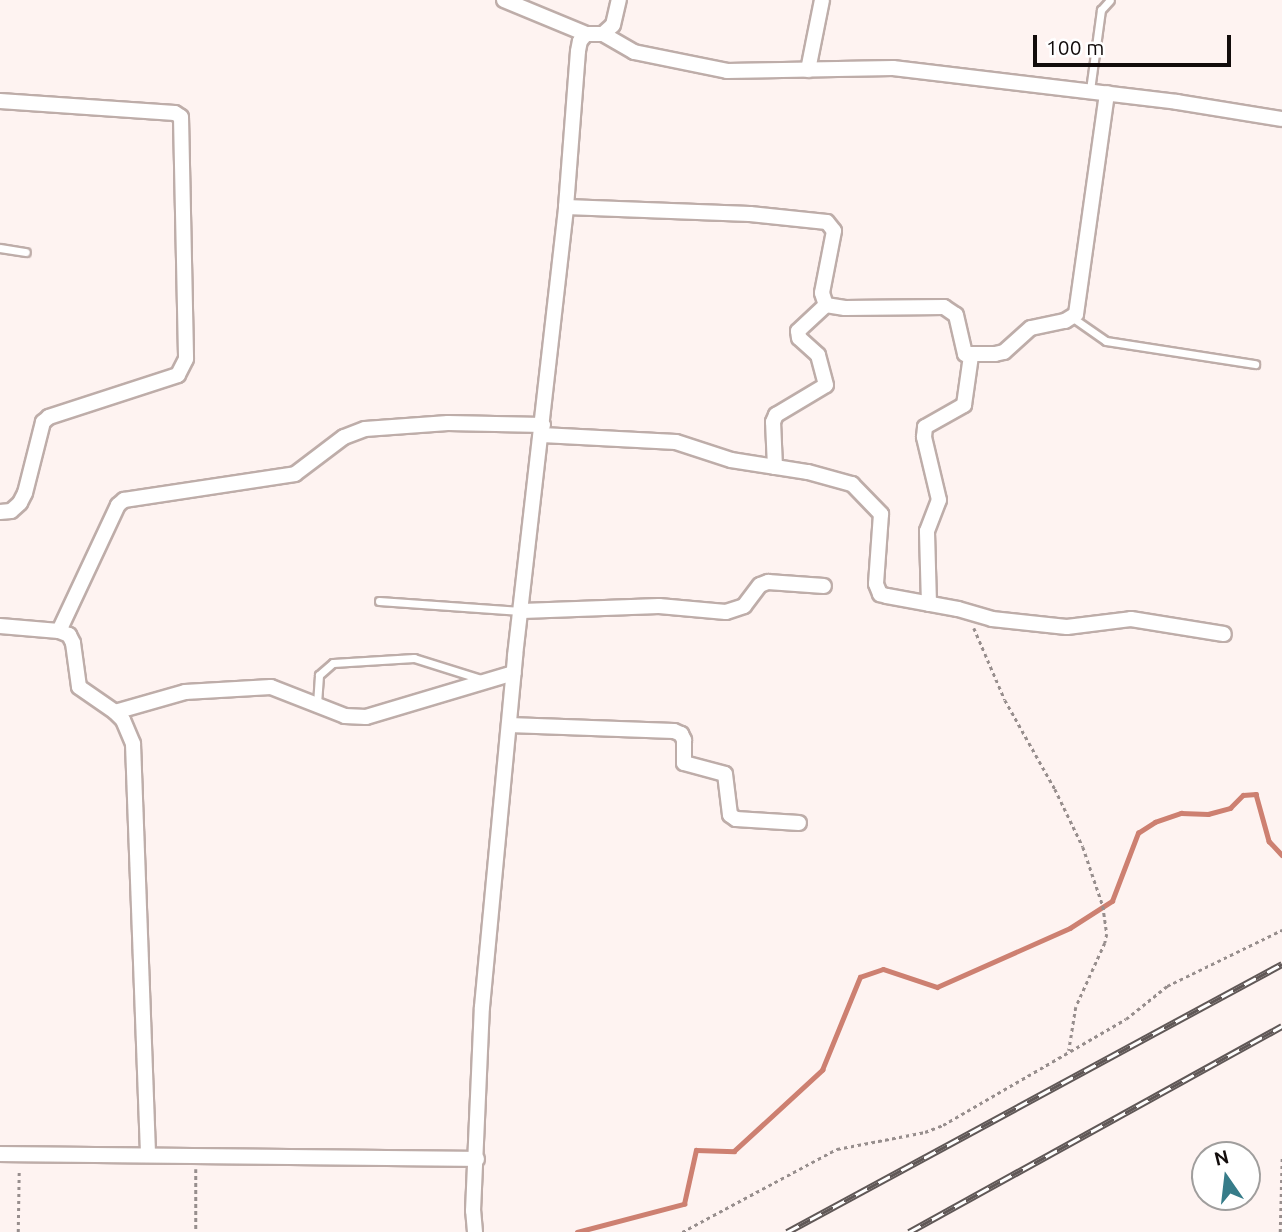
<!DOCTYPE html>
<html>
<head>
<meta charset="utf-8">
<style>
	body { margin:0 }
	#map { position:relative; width:1282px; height:1232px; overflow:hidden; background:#fef3f1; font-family:Ubuntu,sans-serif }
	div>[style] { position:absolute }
	.stream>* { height:4.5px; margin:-2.25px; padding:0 2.25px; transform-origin:2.25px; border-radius:2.25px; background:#cd8071 }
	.path>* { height:2.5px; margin-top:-1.25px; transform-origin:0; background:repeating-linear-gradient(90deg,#978e8d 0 3.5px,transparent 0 7px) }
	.roads { filter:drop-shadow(2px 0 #beada9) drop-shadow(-2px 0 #beada9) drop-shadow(0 2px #beada9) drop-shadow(0 -2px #beada9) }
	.service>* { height:7px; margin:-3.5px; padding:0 3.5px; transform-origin:3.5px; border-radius:3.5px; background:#fff }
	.minor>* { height:14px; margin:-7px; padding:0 7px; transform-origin:7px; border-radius:7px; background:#fff }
	.rail>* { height:7px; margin-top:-3.5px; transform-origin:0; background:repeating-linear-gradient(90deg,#fff 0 13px,#605857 0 26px); box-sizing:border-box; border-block:2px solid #605857 }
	span { translate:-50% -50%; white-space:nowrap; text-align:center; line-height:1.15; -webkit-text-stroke:7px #fff; paint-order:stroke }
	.north { position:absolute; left:1191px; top:1141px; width:70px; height:70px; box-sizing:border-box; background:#fff; border:2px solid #a09e9d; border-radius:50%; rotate:346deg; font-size:19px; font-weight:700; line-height:28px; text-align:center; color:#120c0b }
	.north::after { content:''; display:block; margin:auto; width:24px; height:32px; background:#377c89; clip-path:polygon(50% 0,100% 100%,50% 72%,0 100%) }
	.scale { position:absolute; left:1033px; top:35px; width:198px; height:32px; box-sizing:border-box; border:4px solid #120c0b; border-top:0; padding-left:9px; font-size:21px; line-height:24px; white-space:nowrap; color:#120c0b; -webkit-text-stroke:5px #fff; paint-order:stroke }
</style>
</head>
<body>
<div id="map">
	<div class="stream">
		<i style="left:577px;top:1232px;width:111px;rotate:-14.7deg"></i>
		<i style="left:684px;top:1204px;width:55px;rotate:-77.5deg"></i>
		<i style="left:696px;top:1150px;width:38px;rotate:2deg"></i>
		<i style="left:734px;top:1151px;width:120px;rotate:-42.6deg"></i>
		<i style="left:822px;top:1070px;width:100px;rotate:-67.8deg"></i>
		<i style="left:860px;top:977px;width:24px;rotate:-19deg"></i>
		<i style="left:883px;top:969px;width:57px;rotate:18.4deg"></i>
		<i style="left:937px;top:987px;width:145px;rotate:-23.9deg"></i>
		<i style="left:1070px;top:928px;width:50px;rotate:-32.7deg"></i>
		<i style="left:1112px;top:901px;width:73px;rotate:-69.1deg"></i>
		<i style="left:1138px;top:833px;width:20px;rotate:-33deg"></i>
		<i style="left:1155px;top:822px;width:28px;rotate:-19deg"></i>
		<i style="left:1181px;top:813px;width:27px;rotate:2deg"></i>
		<i style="left:1208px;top:814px;width:23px;rotate:-15deg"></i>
		<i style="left:1230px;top:808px;width:18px;rotate:-45deg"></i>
		<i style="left:1243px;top:795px;width:13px;rotate:-4deg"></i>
		<i style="left:1256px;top:794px;width:49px;rotate:74.5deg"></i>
		<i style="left:1269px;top:841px;width:19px;rotate:47deg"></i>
	</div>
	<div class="path">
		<i style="left:974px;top:628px;width:78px;rotate:66.7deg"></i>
		<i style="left:1005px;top:700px;width:102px;rotate:60.7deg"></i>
		<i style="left:1055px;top:789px;width:64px;rotate:64.2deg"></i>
		<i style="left:1083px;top:847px;width:62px;rotate:71.3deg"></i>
		<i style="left:1103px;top:906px;width:28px;rotate:82deg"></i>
		<i style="left:1107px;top:934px;width:9px;rotate:103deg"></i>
		<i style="left:1105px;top:943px;width:70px;rotate:114.4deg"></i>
		<i style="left:1076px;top:1007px;width:44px;rotate:99.2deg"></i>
		<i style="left:196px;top:1169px;width:63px;rotate:90deg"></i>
		<i style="left:18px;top:1232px;width:63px;rotate:-89.1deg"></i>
		<i style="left:682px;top:1232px;width:176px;rotate:-28.2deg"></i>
		<i style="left:837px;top:1149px;width:90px;rotate:-10.9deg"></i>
		<i style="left:925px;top:1132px;width:19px;rotate:-21deg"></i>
		<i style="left:943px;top:1125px;width:211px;rotate:-30.1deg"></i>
		<i style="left:1126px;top:1019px;width:53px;rotate:-38.8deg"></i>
		<i style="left:1167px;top:986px;width:128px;rotate:-26deg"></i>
		<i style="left:1280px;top:1232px;width:77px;rotate:-88.5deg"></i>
	</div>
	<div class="roads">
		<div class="service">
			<i style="left:1090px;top:90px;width:81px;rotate:-82.2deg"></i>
			<i style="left:1101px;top:10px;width:13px;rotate:-48deg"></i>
			<i style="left:0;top:248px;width:26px;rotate:9deg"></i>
			<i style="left:1073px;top:318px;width:40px;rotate:34.9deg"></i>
			<i style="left:1106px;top:341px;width:151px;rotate:8.8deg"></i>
			<i style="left:379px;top:601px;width:142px;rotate:4deg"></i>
			<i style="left:317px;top:704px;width:29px;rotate:-86deg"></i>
			<i style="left:319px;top:675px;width:18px;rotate:-41deg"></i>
			<i style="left:333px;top:663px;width:81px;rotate:-3.5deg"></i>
			<i style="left:414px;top:658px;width:73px;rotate:17.4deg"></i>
		</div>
		<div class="minor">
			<i style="left:504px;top:0;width:89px;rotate:22.5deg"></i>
			<i style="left:603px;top:34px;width:36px;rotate:30deg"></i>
			<i style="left:634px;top:52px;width:95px;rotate:11.5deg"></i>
			<i style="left:727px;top:71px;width:166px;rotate:-1deg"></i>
			<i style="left:893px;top:68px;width:286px;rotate:6.8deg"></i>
			<i style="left:1177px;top:102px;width:106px;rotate:9.2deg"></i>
			<i style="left:808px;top:70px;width:71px;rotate:-78.7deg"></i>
			<i style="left:0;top:101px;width:175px;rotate:3.9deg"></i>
			<i style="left:175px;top:113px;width:7px;rotate:34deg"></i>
			<i style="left:181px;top:117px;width:242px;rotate:88.8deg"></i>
			<i style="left:186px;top:359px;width:18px;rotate:117deg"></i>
			<i style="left:178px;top:375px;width:136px;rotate:162deg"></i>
			<i style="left:49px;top:417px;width:8px;rotate:140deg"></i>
			<i style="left:43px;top:422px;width:73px;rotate:104.2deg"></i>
			<i style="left:25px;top:493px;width:11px;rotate:117deg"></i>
			<i style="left:20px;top:503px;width:12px;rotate:138deg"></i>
			<i style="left:11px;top:511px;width:11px;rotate:175deg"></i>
			<i style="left:566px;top:207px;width:184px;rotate:2.2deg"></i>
			<i style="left:750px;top:214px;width:77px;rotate:5.9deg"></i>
			<i style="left:827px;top:222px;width:11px;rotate:52deg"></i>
			<i style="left:834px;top:231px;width:63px;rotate:101deg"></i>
			<i style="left:822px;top:293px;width:13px;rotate:72deg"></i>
			<i style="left:826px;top:305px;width:19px;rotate:9deg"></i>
			<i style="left:845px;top:308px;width:99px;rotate:-0.6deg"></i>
			<i style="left:944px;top:307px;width:14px;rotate:34deg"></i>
			<i style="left:956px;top:315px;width:40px;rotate:77deg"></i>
			<i style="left:965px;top:354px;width:30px"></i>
			<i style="left:995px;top:354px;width:9px;rotate:-13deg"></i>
			<i style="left:1004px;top:352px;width:36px;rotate:-42deg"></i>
			<i style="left:1031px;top:328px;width:35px;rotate:-12deg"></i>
			<i style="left:1065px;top:321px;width:13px;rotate:-32deg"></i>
			<i style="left:1076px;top:314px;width:223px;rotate:-82deg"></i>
			<i style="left:542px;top:435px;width:134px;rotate:3deg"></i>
			<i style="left:676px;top:442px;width:58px;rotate:18.1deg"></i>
			<i style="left:731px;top:460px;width:78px;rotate:8.9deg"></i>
			<i style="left:808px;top:472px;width:46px;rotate:15.3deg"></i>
			<i style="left:852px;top:484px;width:42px;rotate:46deg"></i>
			<i style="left:881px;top:514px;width:70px;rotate:94.1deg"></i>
			<i style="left:876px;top:584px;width:11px;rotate:68deg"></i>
			<i style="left:880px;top:594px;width:7px;rotate:16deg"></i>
			<i style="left:887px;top:596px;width:72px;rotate:10.4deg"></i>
			<i style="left:958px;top:609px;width:35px;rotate:16deg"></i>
			<i style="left:992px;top:619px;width:75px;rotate:6.1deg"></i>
			<i style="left:1067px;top:627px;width:64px;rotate:-7.1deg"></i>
			<i style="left:1131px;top:619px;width:94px;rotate:9.2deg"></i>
			<i style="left:775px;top:467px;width:45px;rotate:-92.5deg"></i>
			<i style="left:773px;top:422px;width:8px;rotate:-67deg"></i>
			<i style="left:776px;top:415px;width:58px;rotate:-31deg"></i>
			<i style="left:826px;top:385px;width:31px;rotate:-105deg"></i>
			<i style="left:818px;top:355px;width:25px;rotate:-138deg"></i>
			<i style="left:799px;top:338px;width:7px;rotate:-98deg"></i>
			<i style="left:798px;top:331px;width:38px;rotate:-43deg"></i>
			<i style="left:929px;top:604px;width:73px;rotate:-91.6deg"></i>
			<i style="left:927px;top:531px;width:33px;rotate:-69deg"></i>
			<i style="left:939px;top:500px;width:65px;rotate:-103.4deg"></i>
			<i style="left:924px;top:437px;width:10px;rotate:-84deg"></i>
			<i style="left:925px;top:427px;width:45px;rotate:-29.4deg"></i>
			<i style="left:964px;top:405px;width:49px;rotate:-81.9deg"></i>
			<i style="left:522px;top:611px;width:137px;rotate:-2.1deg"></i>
			<i style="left:659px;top:606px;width:67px;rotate:5.1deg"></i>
			<i style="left:726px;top:612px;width:19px;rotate:-18deg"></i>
			<i style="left:744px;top:606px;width:26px;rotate:-53deg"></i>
			<i style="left:760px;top:585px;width:9px;rotate:-21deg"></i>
			<i style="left:768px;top:582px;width:56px;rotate:4.1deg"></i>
			<i style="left:0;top:626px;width:59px;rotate:4.8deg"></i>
			<i style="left:59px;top:631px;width:11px;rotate:22deg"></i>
			<i style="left:69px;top:635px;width:9px;rotate:63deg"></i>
			<i style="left:73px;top:643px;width:44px;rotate:82.2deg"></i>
			<i style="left:79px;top:687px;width:44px;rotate:34.8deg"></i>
			<i style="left:115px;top:712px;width:11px;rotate:45deg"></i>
			<i style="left:123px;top:720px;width:26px;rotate:67deg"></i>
			<i style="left:133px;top:744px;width:411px;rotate:87.9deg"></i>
			<i style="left:59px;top:631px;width:139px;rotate:-64.9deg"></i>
			<i style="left:118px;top:505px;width:8px;rotate:-40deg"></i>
			<i style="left:124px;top:500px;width:173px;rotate:-8.6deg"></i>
			<i style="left:295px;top:474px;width:61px;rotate:-37.1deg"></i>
			<i style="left:344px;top:437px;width:22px;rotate:-21deg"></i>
			<i style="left:365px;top:429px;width:83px;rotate:-4.1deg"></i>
			<i style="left:448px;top:423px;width:95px;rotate:1.2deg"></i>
			<i style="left:115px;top:712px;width:73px;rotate:-15.9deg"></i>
			<i style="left:185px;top:692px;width:86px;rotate:-3.3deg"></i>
			<i style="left:271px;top:687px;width:79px;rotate:21.4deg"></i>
			<i style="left:345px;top:716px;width:21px;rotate:3deg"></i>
			<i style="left:366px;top:717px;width:154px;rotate:-16.6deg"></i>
			<i style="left:509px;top:725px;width:165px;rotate:2.1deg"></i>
			<i style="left:674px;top:731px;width:8px;rotate:23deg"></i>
			<i style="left:681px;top:734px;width:7px;rotate:63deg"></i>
			<i style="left:684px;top:740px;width:23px;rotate:90deg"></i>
			<i style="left:684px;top:763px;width:42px;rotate:15deg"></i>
			<i style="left:725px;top:774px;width:41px;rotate:83deg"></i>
			<i style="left:730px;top:815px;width:7px;rotate:34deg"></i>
			<i style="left:736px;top:819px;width:63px;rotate:3.6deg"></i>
			<i style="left:0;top:1154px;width:477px;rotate:0.6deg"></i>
			<i style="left:475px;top:1232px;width:21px;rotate:-95deg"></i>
			<i style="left:473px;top:1211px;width:204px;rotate:-87.5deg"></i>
			<i style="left:482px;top:1007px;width:353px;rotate:-84.6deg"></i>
			<i style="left:515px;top:656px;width:452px;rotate:-83.5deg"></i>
			<i style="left:566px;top:207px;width:156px;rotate:-85.6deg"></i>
			<i style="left:578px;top:51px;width:10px;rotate:-79deg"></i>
			<i style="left:580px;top:41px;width:9px;rotate:-49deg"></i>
			<i style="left:586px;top:34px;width:17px"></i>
			<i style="left:603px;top:34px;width:13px;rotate:-42deg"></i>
			<i style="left:613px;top:25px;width:26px;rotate:-77deg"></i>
		</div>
	</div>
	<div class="rail">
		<i style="left:787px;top:1232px;width:563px;rotate:-28.43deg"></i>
		<i style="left:909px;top:1232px;width:426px;rotate:-28.9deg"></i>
	</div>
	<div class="north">N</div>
	<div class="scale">100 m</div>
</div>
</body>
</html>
